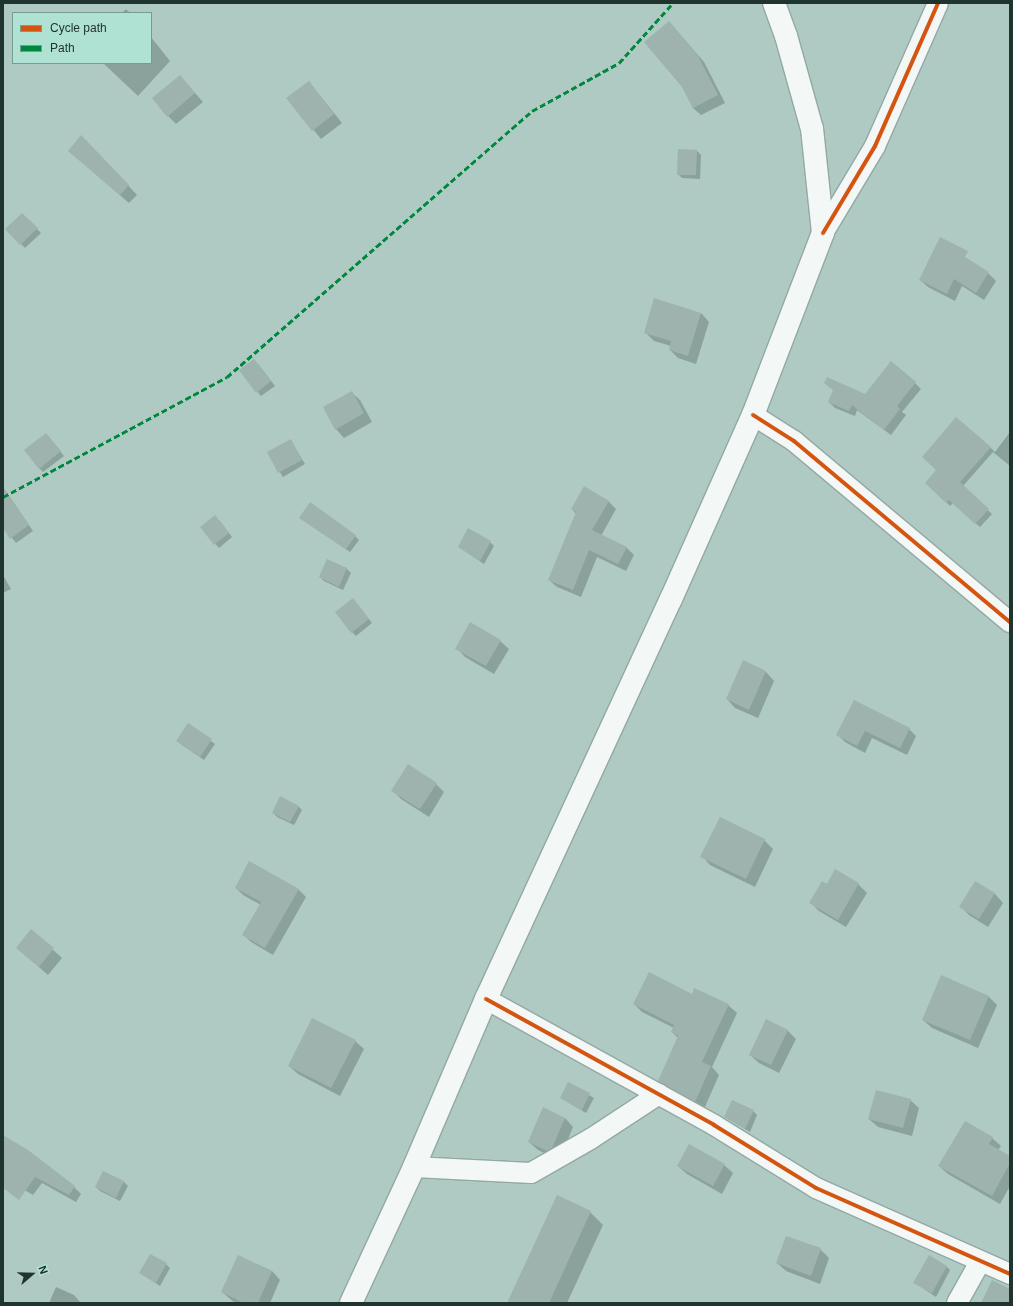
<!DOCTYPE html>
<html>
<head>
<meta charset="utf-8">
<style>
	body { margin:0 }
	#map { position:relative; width:1013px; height:1306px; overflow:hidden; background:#aecac2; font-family:Helvetica,sans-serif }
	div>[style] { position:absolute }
	.shadow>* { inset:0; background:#0003 }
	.building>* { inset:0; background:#9eb3ae }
	.roads { filter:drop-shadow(1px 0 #93a8a3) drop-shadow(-1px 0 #93a8a3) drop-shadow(0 1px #93a8a3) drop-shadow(0 -1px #93a8a3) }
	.minor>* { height:20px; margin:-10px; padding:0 10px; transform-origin:10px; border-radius:10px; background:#f3f7f6 }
	.secondary>* { height:22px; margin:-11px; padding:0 11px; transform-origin:11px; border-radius:11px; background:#f3f7f6 }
	.quiet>* { height:3px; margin-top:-1.5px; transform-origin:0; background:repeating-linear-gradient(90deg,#00873e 0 6px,transparent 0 9px) }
	.cycleway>* { height:4px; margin:-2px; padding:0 2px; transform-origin:2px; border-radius:2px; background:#d45510 }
	span { translate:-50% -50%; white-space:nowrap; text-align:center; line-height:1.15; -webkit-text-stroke:3.5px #b0e2d4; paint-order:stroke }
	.frame { position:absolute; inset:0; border:4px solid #20342f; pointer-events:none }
	.legend { position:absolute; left:12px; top:12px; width:140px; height:52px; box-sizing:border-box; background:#b0e2d4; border:1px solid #769c92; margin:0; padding:5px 7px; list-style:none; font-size:12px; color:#20342f }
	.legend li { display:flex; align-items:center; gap:8px; height:20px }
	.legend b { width:20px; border:1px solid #769c92 }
	.north { position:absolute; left:12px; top:1254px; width:40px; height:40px; -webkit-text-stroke:3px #b0e2d4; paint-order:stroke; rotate:70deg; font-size:11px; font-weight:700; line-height:16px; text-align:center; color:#20342f }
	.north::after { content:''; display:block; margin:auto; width:14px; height:18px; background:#20342f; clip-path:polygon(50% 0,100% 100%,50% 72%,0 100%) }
</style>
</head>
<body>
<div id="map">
	<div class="shadow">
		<i style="clip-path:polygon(126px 9px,130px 13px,122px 13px)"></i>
		<i style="clip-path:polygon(669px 22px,704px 62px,725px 103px,701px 115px,693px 108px,682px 86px)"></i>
		<i style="clip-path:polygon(151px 37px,170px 61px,138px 96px,103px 63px,151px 63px)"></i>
		<i style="clip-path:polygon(180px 76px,203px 102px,176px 124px,168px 116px)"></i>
		<i style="clip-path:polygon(309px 82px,342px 123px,321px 139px,288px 98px)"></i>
		<i style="clip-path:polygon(90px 145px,137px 195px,129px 203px,69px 151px)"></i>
		<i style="clip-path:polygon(697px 151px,701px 155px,700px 179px,682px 178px,678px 174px)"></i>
		<i style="clip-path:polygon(22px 214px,41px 233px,25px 248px,7px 229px)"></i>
		<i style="clip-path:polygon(988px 273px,996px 281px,984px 300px,962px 286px,955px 301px,928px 287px,920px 280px)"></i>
		<i style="clip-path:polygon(701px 313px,709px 322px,696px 364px,678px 358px,670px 350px,671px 346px,654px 341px,645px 332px)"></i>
		<i style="clip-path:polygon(258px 364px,275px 386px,261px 396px,241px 371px)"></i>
		<i style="clip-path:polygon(825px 383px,865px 395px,915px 383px,921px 389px,902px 412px,906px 415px,891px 435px,857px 410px,855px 416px,835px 408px,829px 402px,834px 391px)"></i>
		<i style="clip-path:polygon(351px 392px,360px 400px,372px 422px,344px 438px,336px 429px)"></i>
		<i style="clip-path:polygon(1010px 432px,1010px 466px,993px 452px,963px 486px,992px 514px,980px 527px,953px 503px,950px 506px,927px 483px,990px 447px,995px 452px)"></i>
		<i style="clip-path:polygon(46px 434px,64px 456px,43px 472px,39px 468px)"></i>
		<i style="clip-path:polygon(290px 440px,305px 464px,283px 477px,268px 453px)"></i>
		<i style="clip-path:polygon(3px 487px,33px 531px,16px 543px,3px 526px)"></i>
		<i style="clip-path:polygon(608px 501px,616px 509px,601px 536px,626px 547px,634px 555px,626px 571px,597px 557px,581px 597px,557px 587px,549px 580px,576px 514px,572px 509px)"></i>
		<i style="clip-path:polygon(219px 520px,232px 537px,219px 548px,201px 527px)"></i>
		<i style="clip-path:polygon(304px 521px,355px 536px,359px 540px,350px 552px)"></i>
		<i style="clip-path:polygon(490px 542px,494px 546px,484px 564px,459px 547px)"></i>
		<i style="clip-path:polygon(327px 560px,347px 569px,351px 573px,343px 590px,324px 581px,320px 577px)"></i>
		<i style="clip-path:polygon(3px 575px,11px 589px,3px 593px)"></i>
		<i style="clip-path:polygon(357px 604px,372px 623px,356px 636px,352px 632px)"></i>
		<i style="clip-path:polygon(500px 641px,509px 649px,494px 674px,465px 657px,457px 648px)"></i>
		<i style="clip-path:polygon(743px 662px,766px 672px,774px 681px,758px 718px,735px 708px,727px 699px)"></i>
		<i style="clip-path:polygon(854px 701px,909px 729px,916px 736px,907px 755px,872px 738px,865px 753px,845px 742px,838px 735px)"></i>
		<i style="clip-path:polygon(189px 725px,215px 744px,204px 760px,182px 745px)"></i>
		<i style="clip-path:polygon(436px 784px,444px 792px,429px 817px,401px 799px,392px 790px)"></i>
		<i style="clip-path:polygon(298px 806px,302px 810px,294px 825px,277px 817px,273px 813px)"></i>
		<i style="clip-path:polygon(764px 840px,773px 849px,755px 887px,710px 865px,702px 856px)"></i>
		<i style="clip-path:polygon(836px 871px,858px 884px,867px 893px,846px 927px,819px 911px,811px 903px,827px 886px)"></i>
		<i style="clip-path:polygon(975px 883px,995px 894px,1003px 903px,988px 927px,969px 915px,961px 907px)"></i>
		<i style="clip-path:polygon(236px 888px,298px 889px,306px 897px,273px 955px,251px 942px,244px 935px,261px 905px,243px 895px)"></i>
		<i style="clip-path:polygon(32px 931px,62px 958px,48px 975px,17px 948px)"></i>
		<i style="clip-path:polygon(692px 995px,728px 1005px,737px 1013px,712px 1067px,719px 1075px,704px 1109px,668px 1089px,660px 1081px,678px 1038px,672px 1032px,674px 1028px,642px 1012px,634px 1004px)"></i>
		<i style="clip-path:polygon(988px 996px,997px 1005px,978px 1048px,932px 1028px,923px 1020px)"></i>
		<i style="clip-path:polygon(787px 1030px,796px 1039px,779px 1073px,759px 1063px,750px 1055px)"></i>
		<i style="clip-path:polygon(355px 1041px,364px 1049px,340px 1096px,298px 1074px,289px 1066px)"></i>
		<i style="clip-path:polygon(569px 1083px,594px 1098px,586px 1113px,561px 1098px)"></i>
		<i style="clip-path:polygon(910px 1100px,919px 1108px,912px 1136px,878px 1127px,869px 1119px)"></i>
		<i style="clip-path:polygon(753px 1111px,757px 1115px,750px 1132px,725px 1117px)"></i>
		<i style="clip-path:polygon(565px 1118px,573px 1127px,561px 1156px,556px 1159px,538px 1150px,529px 1142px)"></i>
		<i style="clip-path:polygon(3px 1136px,74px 1187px,81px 1194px,76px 1202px,42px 1183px,33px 1195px,3px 1177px)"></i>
		<i style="clip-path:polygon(992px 1138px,1001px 1146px,998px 1150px,1010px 1157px,1010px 1186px,1000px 1204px,948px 1174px,939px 1166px)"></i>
		<i style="clip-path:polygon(724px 1165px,733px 1173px,722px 1194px,687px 1174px,678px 1166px)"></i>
		<i style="clip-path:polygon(103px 1172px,124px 1182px,128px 1186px,120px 1201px,100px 1191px,96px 1187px)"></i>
		<i style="clip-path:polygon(590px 1212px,603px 1225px,567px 1303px,508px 1303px)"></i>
		<i style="clip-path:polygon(820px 1249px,829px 1258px,820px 1284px,786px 1271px,777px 1263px)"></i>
		<i style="clip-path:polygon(238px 1256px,272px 1271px,280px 1280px,270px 1303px,235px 1303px,222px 1292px)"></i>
		<i style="clip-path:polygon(166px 1264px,170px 1268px,160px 1286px,140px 1273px)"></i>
		<i style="clip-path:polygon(946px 1266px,950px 1270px,936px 1297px,915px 1283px)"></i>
		<i style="clip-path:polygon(56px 1287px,74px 1295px,81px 1303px,49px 1303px)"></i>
	</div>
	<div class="building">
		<i style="clip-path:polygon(669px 21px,697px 54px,718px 95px,693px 108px,682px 87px,644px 42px)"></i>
		<i style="clip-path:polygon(180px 75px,195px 93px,167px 117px,152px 98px)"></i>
		<i style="clip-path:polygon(309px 81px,334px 114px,312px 131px,286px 98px)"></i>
		<i style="clip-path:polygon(81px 135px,129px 185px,120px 195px,68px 151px)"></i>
		<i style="clip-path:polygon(678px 149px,697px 150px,696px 175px,677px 175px)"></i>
		<i style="clip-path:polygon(22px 213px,38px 228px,20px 245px,5px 229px)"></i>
		<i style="clip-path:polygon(940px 237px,968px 251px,965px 257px,989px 272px,976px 293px,954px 279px,947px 294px,919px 280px)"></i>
		<i style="clip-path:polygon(654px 298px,701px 313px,688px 356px,669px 350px,671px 341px,644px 333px)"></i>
		<i style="clip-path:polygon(254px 359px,271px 381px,256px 393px,239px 370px)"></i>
		<i style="clip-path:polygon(891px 361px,916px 382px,897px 406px,900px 409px,884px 430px,852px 405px,849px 411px,828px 402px,833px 390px,824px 383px,827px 377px,865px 394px)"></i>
		<i style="clip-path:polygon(352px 391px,364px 413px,335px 430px,323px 407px)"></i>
		<i style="clip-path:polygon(956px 417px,991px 447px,960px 482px,989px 509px,975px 524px,949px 500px,946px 503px,925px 483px,936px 470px,922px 457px)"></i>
		<i style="clip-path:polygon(46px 433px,61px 451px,39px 469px,24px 450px)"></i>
		<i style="clip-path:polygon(291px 439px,302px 460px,278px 473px,267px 452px)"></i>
		<i style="clip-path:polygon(584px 486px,609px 501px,592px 530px,627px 547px,618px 564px,589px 550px,573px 590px,548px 580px,576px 512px,571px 509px)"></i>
		<i style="clip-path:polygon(3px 488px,29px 525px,10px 539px,3px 528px)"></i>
		<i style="clip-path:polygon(310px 502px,356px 535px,346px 549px,299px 518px)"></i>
		<i style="clip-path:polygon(215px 515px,229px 533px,214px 545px,200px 527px)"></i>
		<i style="clip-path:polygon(468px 528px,491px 541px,480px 561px,458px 547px)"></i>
		<i style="clip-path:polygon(327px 559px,347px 568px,339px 587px,319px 577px)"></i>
		<i style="clip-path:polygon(353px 598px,369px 619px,351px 633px,335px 612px)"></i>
		<i style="clip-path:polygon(470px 622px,501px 640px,486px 666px,455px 649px)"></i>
		<i style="clip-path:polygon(743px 660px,766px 671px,749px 710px,726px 699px)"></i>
		<i style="clip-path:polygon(854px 700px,910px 728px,900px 748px,865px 731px,857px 746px,836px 735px)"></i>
		<i style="clip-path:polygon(188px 723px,212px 739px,200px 757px,176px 741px)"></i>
		<i style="clip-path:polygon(408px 764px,437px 783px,420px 809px,391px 791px)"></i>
		<i style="clip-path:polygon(280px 796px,299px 806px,290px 822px,272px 813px)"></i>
		<i style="clip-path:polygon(720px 817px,765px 839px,746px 879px,700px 857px)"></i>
		<i style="clip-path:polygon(249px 861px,299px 889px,265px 948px,242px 935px,261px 902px,235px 888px)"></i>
		<i style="clip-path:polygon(835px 869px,859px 883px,838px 920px,809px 903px,822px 881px,827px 884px)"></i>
		<i style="clip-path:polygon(975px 881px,995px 893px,979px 919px,959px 907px)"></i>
		<i style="clip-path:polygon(31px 929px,54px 948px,39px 967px,16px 948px)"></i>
		<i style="clip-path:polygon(649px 972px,692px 994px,694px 988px,729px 1004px,702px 1062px,711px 1066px,695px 1102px,658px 1081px,678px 1036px,671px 1032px,674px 1025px,633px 1004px)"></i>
		<i style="clip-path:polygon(941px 975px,989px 996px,970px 1040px,922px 1020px)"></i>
		<i style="clip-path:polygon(312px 1018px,356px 1040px,331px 1088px,288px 1066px)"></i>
		<i style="clip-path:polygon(766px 1019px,788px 1030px,771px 1065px,749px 1055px)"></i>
		<i style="clip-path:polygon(568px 1082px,590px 1093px,582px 1110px,560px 1098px)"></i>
		<i style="clip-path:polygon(876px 1090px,911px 1099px,903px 1128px,868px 1119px)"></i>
		<i style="clip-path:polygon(732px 1100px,754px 1110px,745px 1129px,724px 1117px)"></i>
		<i style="clip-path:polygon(543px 1107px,565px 1118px,552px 1148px,547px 1151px,528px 1142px)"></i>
		<i style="clip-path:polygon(965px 1121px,993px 1137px,989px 1144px,1010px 1156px,1010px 1163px,992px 1196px,938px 1166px)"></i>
		<i style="clip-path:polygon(3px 1135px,28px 1150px,75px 1186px,69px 1195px,35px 1177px,19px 1200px,3px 1188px)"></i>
		<i style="clip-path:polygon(689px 1144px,725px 1164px,713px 1186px,677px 1166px)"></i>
		<i style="clip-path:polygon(103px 1171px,124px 1181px,116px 1198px,95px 1187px)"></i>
		<i style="clip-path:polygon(557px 1195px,591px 1211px,549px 1303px,507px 1303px)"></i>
		<i style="clip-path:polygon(786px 1236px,821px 1248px,811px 1276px,776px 1263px)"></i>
		<i style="clip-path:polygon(150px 1254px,167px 1263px,156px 1283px,139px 1273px)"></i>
		<i style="clip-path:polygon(238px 1255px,272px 1271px,258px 1303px,244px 1303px,221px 1292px)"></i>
		<i style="clip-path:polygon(929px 1255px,947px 1266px,932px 1293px,913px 1283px)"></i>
		<i style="clip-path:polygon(992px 1280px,1010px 1289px,1010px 1303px,981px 1303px)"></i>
	</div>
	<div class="roads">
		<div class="minor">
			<i style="left:823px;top:233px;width:101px;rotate:-59.1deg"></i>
			<i style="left:875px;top:146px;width:156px;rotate:-66.2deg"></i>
			<i style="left:753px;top:415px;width:49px;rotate:32.4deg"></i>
			<i style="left:794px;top:441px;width:282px;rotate:40deg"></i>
			<i style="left:486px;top:999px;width:260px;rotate:28.9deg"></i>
			<i style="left:714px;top:1125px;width:120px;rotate:31.7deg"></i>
			<i style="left:816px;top:1188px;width:212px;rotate:23.9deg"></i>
			<i style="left:414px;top:1167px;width:117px;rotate:2.9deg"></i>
			<i style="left:531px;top:1173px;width:70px;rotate:-29.8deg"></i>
			<i style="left:592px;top:1138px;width:80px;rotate:-33.3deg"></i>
			<i style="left:957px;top:1303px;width:47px;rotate:-60.7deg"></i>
		</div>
		<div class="secondary">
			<i style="left:351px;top:1303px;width:150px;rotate:-65.1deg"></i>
			<i style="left:414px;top:1167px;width:183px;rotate:-66.8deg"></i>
			<i style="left:486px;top:999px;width:441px;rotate:-65.2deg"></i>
			<i style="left:671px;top:599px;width:201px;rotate:-66deg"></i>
			<i style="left:753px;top:415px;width:195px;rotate:-69deg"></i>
			<i style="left:823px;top:233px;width:105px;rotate:-96deg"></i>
			<i style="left:812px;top:129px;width:97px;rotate:-105.6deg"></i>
			<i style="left:786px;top:36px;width:35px;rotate:-110deg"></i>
		</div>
	</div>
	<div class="quiet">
		<i style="left:3px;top:497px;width:254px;rotate:-28.2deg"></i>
		<i style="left:227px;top:377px;width:405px;rotate:-41.1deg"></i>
		<i style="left:532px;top:111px;width:99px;rotate:-28.9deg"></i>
		<i style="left:619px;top:63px;width:81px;rotate:-48deg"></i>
	</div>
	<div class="cycleway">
		<i style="left:823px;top:233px;width:101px;rotate:-59.1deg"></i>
		<i style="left:875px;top:146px;width:156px;rotate:-66.2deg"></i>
		<i style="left:753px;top:415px;width:49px;rotate:32.4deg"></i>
		<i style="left:794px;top:441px;width:282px;rotate:40deg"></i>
		<i style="left:486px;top:999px;width:260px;rotate:28.9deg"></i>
		<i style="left:714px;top:1125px;width:120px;rotate:31.7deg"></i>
		<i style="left:816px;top:1188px;width:212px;rotate:23.9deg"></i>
	</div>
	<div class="frame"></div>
	<ul class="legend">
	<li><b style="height:5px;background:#d45510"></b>Cycle path</li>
	<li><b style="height:5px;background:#00873e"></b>Path</li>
	</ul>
	<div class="north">N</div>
</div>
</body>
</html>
